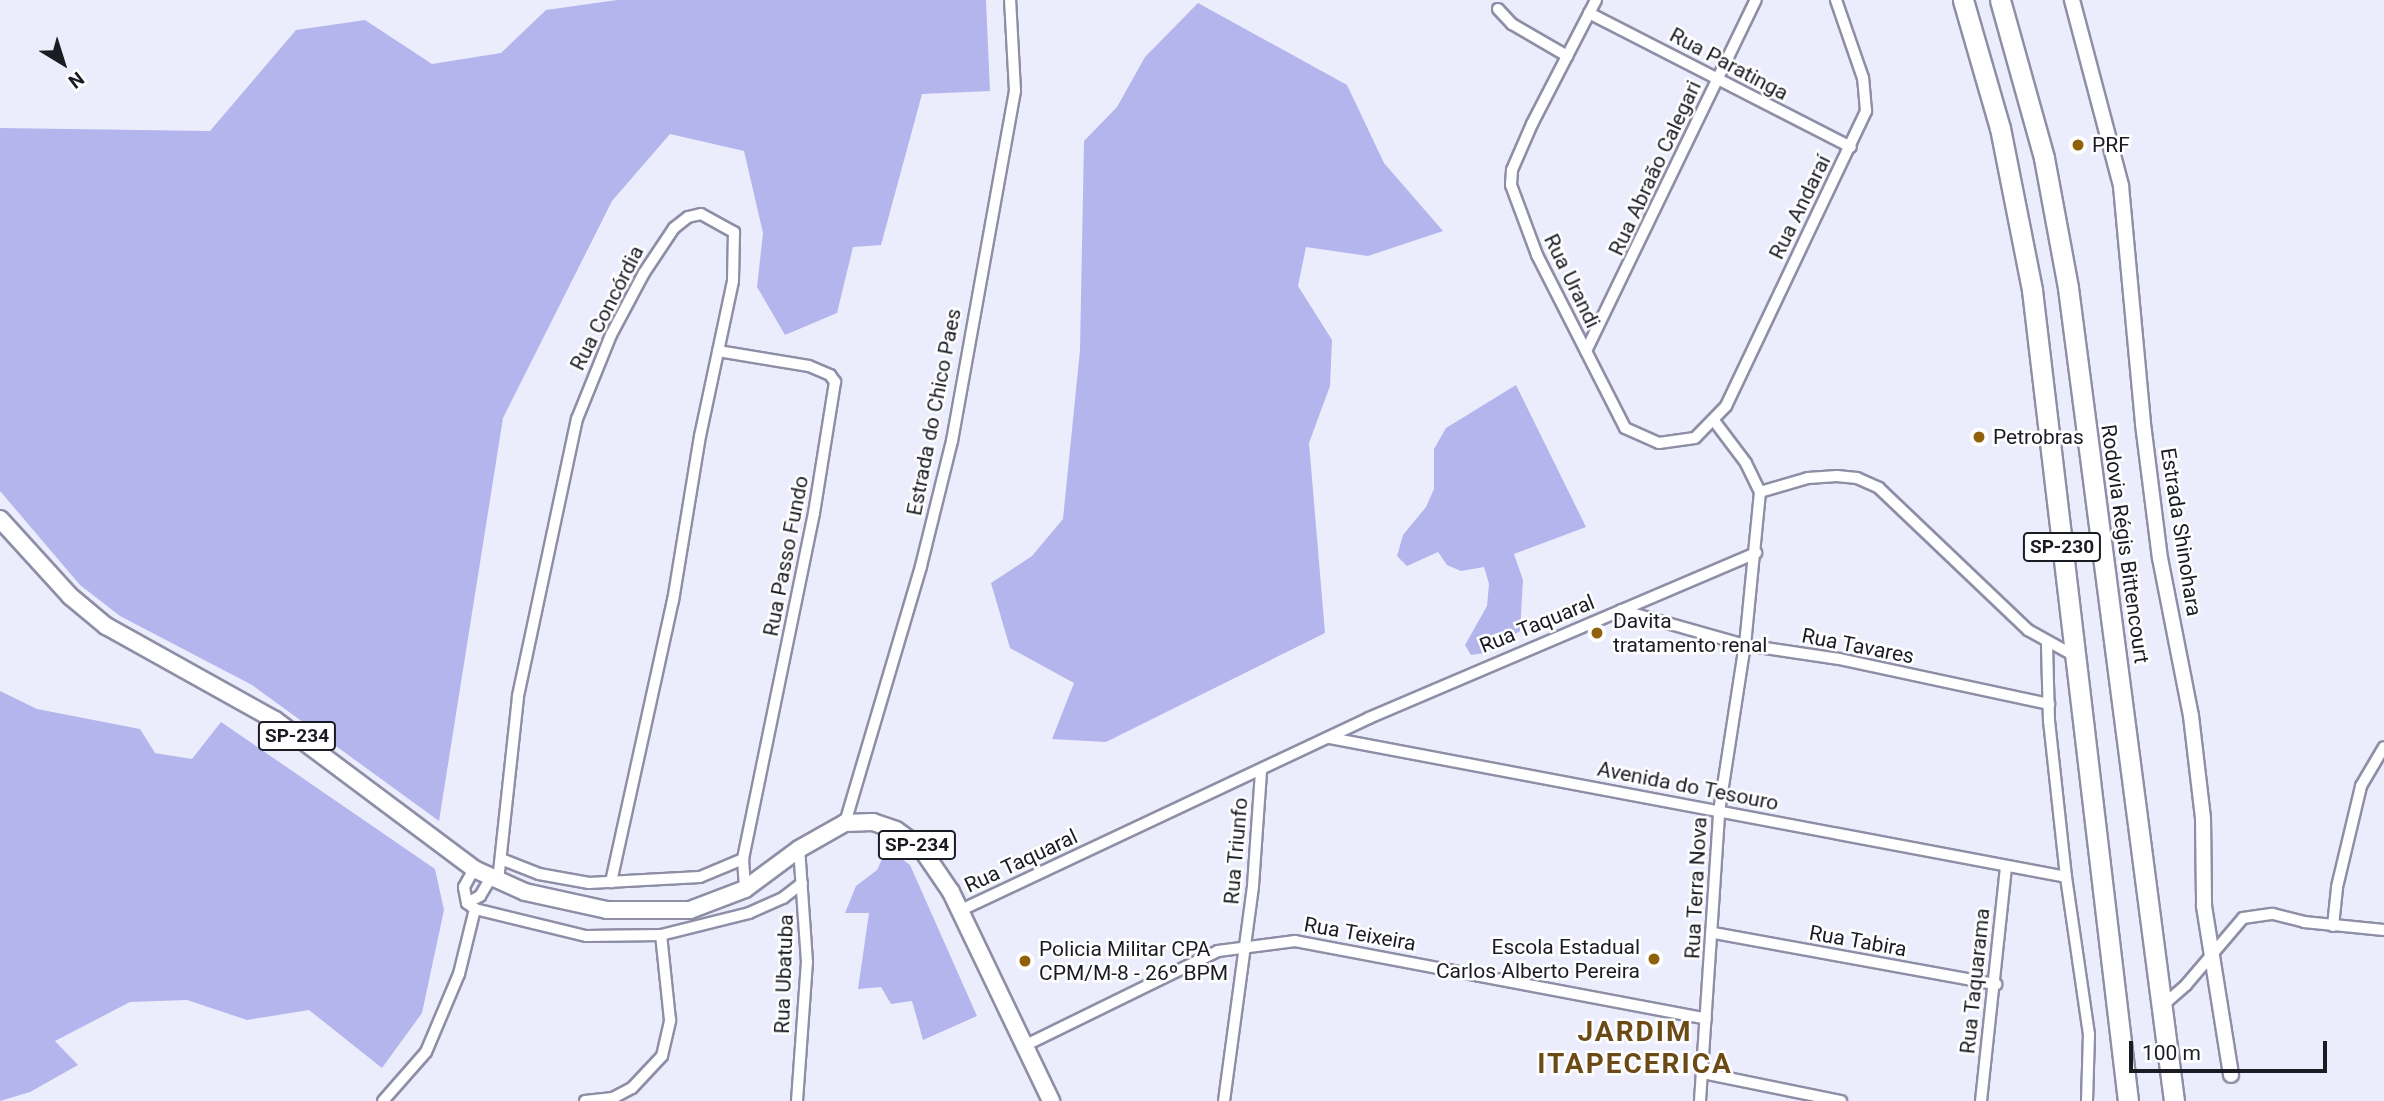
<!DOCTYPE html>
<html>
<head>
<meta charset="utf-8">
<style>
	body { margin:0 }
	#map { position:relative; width:2384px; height:1101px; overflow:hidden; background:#ecedfc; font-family:Roboto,sans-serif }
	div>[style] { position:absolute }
	.green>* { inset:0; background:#b4b5ed }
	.roads { filter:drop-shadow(2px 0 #8e8fa7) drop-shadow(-2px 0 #8e8fa7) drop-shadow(0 2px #8e8fa7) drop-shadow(0 -2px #8e8fa7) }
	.street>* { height:10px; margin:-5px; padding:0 5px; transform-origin:5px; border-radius:5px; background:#fff }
	.secondary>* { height:14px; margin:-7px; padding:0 7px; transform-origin:7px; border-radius:7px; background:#fff }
	.primary>* { height:16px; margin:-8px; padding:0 8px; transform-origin:8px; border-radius:8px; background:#fff }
	.highway>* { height:19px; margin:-9.5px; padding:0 9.5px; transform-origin:9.5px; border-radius:9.5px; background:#fff }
	.dots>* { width:19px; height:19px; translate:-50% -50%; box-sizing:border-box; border:4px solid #fff; border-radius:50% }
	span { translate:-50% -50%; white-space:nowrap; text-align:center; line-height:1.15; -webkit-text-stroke:5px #fff; paint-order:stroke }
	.shield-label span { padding:2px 5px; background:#fff; border:2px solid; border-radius:5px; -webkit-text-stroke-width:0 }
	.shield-label { font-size:19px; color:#1b1b24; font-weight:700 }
	.street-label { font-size:21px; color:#1b1b24 }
	.poi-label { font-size:21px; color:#1b1b24 }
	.left { translate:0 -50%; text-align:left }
	.right { translate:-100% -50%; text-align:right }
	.district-label { font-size:28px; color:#6c4a16; font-weight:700; letter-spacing:2px }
	.north { position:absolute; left:28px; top:28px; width:70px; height:70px; -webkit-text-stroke:5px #fff; paint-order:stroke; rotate:142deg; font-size:19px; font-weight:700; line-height:28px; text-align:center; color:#1b1b24 }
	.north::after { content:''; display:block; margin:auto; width:24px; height:32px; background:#1b1b24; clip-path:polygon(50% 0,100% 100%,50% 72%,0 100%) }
	.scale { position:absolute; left:2129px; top:1041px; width:198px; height:32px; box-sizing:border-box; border:4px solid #1b1b24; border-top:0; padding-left:9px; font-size:21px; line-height:24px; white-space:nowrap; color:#1b1b24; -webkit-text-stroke:5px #fff; paint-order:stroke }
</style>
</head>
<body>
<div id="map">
	<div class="green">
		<i style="clip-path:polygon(617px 0,986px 0,990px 91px,922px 94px,881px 245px,853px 247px,837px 313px,785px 335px,757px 287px,763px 233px,744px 151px,670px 134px,612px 201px,503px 418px,439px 821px,252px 685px,120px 616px,80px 585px,0 491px,0 128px,210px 131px,296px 30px,365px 20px,432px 64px,501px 53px,546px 10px)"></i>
		<i style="clip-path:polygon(1198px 3px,1347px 85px,1384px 163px,1443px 231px,1368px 256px,1306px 247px,1298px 286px,1332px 340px,1330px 386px,1309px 443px,1325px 633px,1106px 742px,1052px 739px,1074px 683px,1010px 648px,991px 583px,1032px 556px,1063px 519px,1080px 350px,1084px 141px,1117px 107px,1145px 57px)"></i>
		<i style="clip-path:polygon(1516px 385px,1586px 527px,1514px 554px,1523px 580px,1520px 631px,1485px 653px,1471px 655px,1465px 645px,1487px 606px,1489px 584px,1484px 567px,1461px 571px,1447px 565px,1438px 552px,1407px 566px,1397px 556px,1403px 535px,1426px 507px,1434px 489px,1434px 449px,1446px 428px)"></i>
		<i style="clip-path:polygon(0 691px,37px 709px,140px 729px,155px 753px,192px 759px,221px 722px,435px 869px,444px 910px,422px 1013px,382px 1068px,309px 1010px,247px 1020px,187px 1000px,130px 1002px,55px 1041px,78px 1065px,30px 1092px,0 1101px)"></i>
		<i style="clip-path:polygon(887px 848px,910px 865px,977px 1016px,923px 1040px,912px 1001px,891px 1004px,881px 987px,858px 989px,869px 913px,845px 913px,856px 886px,877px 870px)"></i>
	</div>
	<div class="roads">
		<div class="street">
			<i style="left:1596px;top:0;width:140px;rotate:117.3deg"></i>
			<i style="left:1532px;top:124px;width:50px;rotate:113.5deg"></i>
			<i style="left:1512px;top:170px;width:15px;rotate:94deg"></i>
			<i style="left:1511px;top:185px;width:75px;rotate:69.6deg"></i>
			<i style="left:1537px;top:255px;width:194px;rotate:63deg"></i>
			<i style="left:1625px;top:428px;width:37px;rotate:24deg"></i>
			<i style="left:1659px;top:443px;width:36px;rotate:-8deg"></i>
			<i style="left:1695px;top:438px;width:45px;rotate:-45.9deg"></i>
			<i style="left:1726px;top:406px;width:327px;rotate:-64.6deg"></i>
			<i style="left:1866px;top:111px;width:33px;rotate:-95deg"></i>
			<i style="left:1863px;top:78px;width:83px;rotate:-109.1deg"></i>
			<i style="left:1498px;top:9px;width:21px;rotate:47deg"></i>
			<i style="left:1512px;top:24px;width:64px;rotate:30.2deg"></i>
			<i style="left:1589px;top:13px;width:294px;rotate:27.1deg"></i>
			<i style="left:718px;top:351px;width:92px;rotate:9.4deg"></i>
			<i style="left:809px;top:366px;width:23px;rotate:23deg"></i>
			<i style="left:830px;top:375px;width:9px;rotate:54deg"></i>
			<i style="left:835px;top:382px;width:133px;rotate:99.1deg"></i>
			<i style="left:814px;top:513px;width:353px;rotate:101.6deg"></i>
			<i style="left:743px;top:859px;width:30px;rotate:86deg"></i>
			<i style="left:1586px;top:351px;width:390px;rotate:-64.2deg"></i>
			<i style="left:1760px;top:492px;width:50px;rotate:-16.3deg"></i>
			<i style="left:1808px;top:478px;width:29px;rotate:-4deg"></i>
			<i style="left:1837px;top:476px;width:20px;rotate:6deg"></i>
			<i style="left:1857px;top:478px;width:24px;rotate:24deg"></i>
			<i style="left:1879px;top:488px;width:206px;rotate:43.6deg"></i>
			<i style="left:2028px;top:630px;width:54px;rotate:29deg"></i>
			<i style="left:1621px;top:610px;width:129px;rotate:15.8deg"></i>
			<i style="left:1745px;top:645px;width:95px;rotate:8.5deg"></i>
			<i style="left:1839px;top:659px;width:215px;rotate:12.1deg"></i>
			<i style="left:1330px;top:738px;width:749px;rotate:10.69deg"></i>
			<i style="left:2066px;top:877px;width:157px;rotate:-96.2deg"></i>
			<i style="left:2049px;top:721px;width:77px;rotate:-91.5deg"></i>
			<i style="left:845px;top:823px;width:268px;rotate:-73.5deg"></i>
			<i style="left:921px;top:566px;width:129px;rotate:-76.1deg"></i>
			<i style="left:952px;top:441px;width:356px;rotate:-79.8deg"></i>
			<i style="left:1015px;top:91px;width:91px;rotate:-93.1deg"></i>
			<i style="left:501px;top:859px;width:41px;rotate:21.5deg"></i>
			<i style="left:539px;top:874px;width:51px;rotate:10.2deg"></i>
			<i style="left:589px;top:883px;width:111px;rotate:-3.1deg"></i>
			<i style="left:700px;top:877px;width:47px;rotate:-22.7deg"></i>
			<i style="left:2066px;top:877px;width:159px;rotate:81.7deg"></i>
			<i style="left:2089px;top:1034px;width:67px;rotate:91.7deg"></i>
			<i style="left:498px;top:881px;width:186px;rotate:-83.8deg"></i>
			<i style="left:518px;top:696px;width:283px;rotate:-78deg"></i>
			<i style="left:577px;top:419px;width:91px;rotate:-68deg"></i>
			<i style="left:611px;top:335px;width:70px;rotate:-62deg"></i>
			<i style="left:644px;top:273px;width:54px;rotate:-56.3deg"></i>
			<i style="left:674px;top:228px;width:18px;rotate:-38deg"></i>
			<i style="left:688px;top:217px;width:13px;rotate:-13deg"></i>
			<i style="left:701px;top:214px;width:38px;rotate:29deg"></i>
			<i style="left:734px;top:232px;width:49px;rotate:91.2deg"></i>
			<i style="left:733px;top:281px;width:158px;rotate:102deg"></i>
			<i style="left:700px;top:436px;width:166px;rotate:99.3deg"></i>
			<i style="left:673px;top:600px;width:289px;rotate:102.4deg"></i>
			<i style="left:467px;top:903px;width:15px;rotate:-28deg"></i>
			<i style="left:480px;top:896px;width:21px;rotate:-59deg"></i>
			<i style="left:475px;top:909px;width:114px;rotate:13.7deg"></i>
			<i style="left:586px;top:936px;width:75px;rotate:-0.8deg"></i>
			<i style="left:661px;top:935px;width:91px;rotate:-14deg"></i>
			<i style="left:749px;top:913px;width:37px;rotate:-24deg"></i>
			<i style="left:783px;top:898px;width:24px;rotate:-38deg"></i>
			<i style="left:959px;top:911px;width:453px;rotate:-25.2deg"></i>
			<i style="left:1369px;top:718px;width:421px;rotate:-23.1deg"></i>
			<i style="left:2333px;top:926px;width:39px;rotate:-84deg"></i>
			<i style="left:2337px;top:887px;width:104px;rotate:-76.6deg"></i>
			<i style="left:2361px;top:786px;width:45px;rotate:-59.5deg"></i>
			<i style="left:1714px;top:933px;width:287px;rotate:10.3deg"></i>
			<i style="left:2162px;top:1006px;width:32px;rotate:-41deg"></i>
			<i style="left:2186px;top:985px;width:88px;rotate:-49.6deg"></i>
			<i style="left:2243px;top:918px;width:30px;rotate:-8deg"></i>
			<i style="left:2273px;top:914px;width:32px;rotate:14deg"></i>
			<i style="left:2304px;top:922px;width:80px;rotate:5.7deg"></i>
			<i style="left:1024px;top:1046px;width:216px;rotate:-26.1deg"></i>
			<i style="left:1218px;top:951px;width:78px;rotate:-7.4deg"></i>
			<i style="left:1295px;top:941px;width:418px;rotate:10.7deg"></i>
			<i style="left:1703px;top:1073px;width:141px;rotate:11.5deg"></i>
			<i style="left:383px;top:1101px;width:65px;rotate:-48.7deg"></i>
			<i style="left:426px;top:1052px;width:85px;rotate:-67.1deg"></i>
			<i style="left:459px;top:974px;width:67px;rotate:-76.2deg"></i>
			<i style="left:475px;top:909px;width:10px;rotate:-143deg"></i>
			<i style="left:467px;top:903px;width:16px;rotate:-101deg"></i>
			<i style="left:464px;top:887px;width:21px;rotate:-61deg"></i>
			<i style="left:585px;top:1101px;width:28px;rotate:-6deg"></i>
			<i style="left:613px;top:1098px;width:21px;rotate:-28deg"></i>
			<i style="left:632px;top:1088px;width:44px;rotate:-46.8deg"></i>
			<i style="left:662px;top:1056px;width:37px;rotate:-77deg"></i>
			<i style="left:670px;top:1020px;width:85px;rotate:-96deg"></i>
			<i style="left:797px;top:1101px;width:139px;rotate:-85.9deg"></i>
			<i style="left:807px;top:962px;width:113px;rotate:-94deg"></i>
			<i style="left:1224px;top:1101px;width:217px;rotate:-82.3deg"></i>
			<i style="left:1253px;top:886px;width:115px;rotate:-86deg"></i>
			<i style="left:1700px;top:1101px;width:290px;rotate:-86.2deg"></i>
			<i style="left:1719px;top:812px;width:169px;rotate:-81.2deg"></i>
			<i style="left:1745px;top:645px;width:154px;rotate:-84.4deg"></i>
			<i style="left:1760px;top:492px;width:32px;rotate:-116deg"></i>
			<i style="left:1746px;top:463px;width:51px;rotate:-127.1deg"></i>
			<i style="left:1981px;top:1101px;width:236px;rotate:-83.9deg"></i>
		</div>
		<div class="secondary">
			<i style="left:2072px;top:0;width:192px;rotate:75.2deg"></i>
			<i style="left:2121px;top:186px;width:239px;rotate:84.7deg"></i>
			<i style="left:2143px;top:424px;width:135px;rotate:82.8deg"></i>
			<i style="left:2160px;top:558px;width:161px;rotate:78.9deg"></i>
			<i style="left:2191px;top:716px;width:103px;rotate:83.3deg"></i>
			<i style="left:2203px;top:818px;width:88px;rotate:89.3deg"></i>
			<i style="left:2204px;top:906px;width:171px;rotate:80.9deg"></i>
		</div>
		<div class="primary">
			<i style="left:0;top:519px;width:104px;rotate:47.7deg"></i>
			<i style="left:70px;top:596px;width:47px;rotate:39.8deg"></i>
			<i style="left:106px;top:626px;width:193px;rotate:29.1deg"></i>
			<i style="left:275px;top:720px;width:249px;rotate:36.8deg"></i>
			<i style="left:474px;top:869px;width:56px;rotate:24.3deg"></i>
			<i style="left:525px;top:892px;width:84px;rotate:12.4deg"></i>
			<i style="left:607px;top:910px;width:83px"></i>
			<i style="left:690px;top:910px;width:59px;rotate:-20.9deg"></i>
			<i style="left:745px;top:889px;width:67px;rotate:-36.5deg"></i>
			<i style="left:799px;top:849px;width:53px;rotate:-29.5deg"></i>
			<i style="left:845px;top:823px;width:28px;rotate:-2deg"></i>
			<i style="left:873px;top:822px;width:24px;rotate:19deg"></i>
			<i style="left:896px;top:830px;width:31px;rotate:36deg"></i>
			<i style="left:921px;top:848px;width:53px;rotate:55.7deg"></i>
			<i style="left:951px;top:892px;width:232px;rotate:64.4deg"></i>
		</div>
		<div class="highway">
			<i style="left:1963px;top:0;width:133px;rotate:73.9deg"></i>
			<i style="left:2000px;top:128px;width:165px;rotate:78.8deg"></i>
			<i style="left:2032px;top:290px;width:817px;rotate:83.25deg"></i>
			<i style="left:2000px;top:0;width:164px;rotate:74.4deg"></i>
			<i style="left:2044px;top:158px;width:132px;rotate:79.5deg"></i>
			<i style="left:2068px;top:288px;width:820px;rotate:82.57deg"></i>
		</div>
	</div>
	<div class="dots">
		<i style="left:2078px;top:145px;background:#90600b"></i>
		<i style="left:1979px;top:437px;background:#90600b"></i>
		<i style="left:1597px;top:633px;background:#90600b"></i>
		<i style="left:1654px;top:959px;background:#90600b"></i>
		<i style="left:1025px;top:961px;background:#90600b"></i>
	</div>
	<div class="shield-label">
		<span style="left:2062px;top:547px">SP-230</span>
		<span style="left:297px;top:736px">SP-234</span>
		<span style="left:917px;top:845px">SP-234</span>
	</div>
	<div class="street-label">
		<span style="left:1729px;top:64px;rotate:28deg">Rua Paratinga</span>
		<span style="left:1655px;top:168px;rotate:-65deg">Rua Abraão Calegari</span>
		<span style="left:1800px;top:207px;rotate:-64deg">Rua Andaraí</span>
		<span style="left:1572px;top:281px;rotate:64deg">Rua Urandi</span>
		<span style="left:607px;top:308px;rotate:-63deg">Rua Concórdia</span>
		<span style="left:934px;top:412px;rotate:-79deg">Estrada do Chico Paes</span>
		<span style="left:2181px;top:532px;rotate:81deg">Estrada Shinohara</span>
		<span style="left:2125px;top:544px;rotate:82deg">Rodovia Régis Bittencourt</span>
		<span style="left:786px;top:556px;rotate:-79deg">Rua Passo Fundo</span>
		<span style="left:1537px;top:624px;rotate:-22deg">Rua Taquaral</span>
		<span style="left:1858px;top:646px;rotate:11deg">Rua Tavares</span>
		<span style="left:1688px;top:786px;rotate:11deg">Avenida do Tesouro</span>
		<span style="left:1236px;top:851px;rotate:-85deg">Rua Triunfo</span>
		<span style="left:1021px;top:861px;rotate:-25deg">Rua Taquaral</span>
		<span style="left:1696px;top:888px;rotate:-87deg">Rua Terra Nova</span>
		<span style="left:1360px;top:934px;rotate:10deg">Rua Teixeira</span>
		<span style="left:1858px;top:941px;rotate:10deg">Rua Tabira</span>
		<span style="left:784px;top:974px;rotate:-88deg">Rua Ubatuba</span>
		<span style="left:1975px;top:981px;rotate:-84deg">Rua Taquarama</span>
	</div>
	<div class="poi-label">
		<span class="left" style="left:2092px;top:145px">PRF</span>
		<span class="left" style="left:1993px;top:437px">Petrobras</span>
		<span class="left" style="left:1613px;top:633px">Davita<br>tratamento renal</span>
		<span class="right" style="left:1640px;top:959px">Escola Estadual<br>Carlos Alberto Pereira</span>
		<span class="left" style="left:1039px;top:961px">Policia Militar CPA<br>CPM/M-8 - 26º BPM</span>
	</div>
	<div class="district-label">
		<span style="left:1635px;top:1048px">JARDIM<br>ITAPECERICA</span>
	</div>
	<div class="north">N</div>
	<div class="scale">100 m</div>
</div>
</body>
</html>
